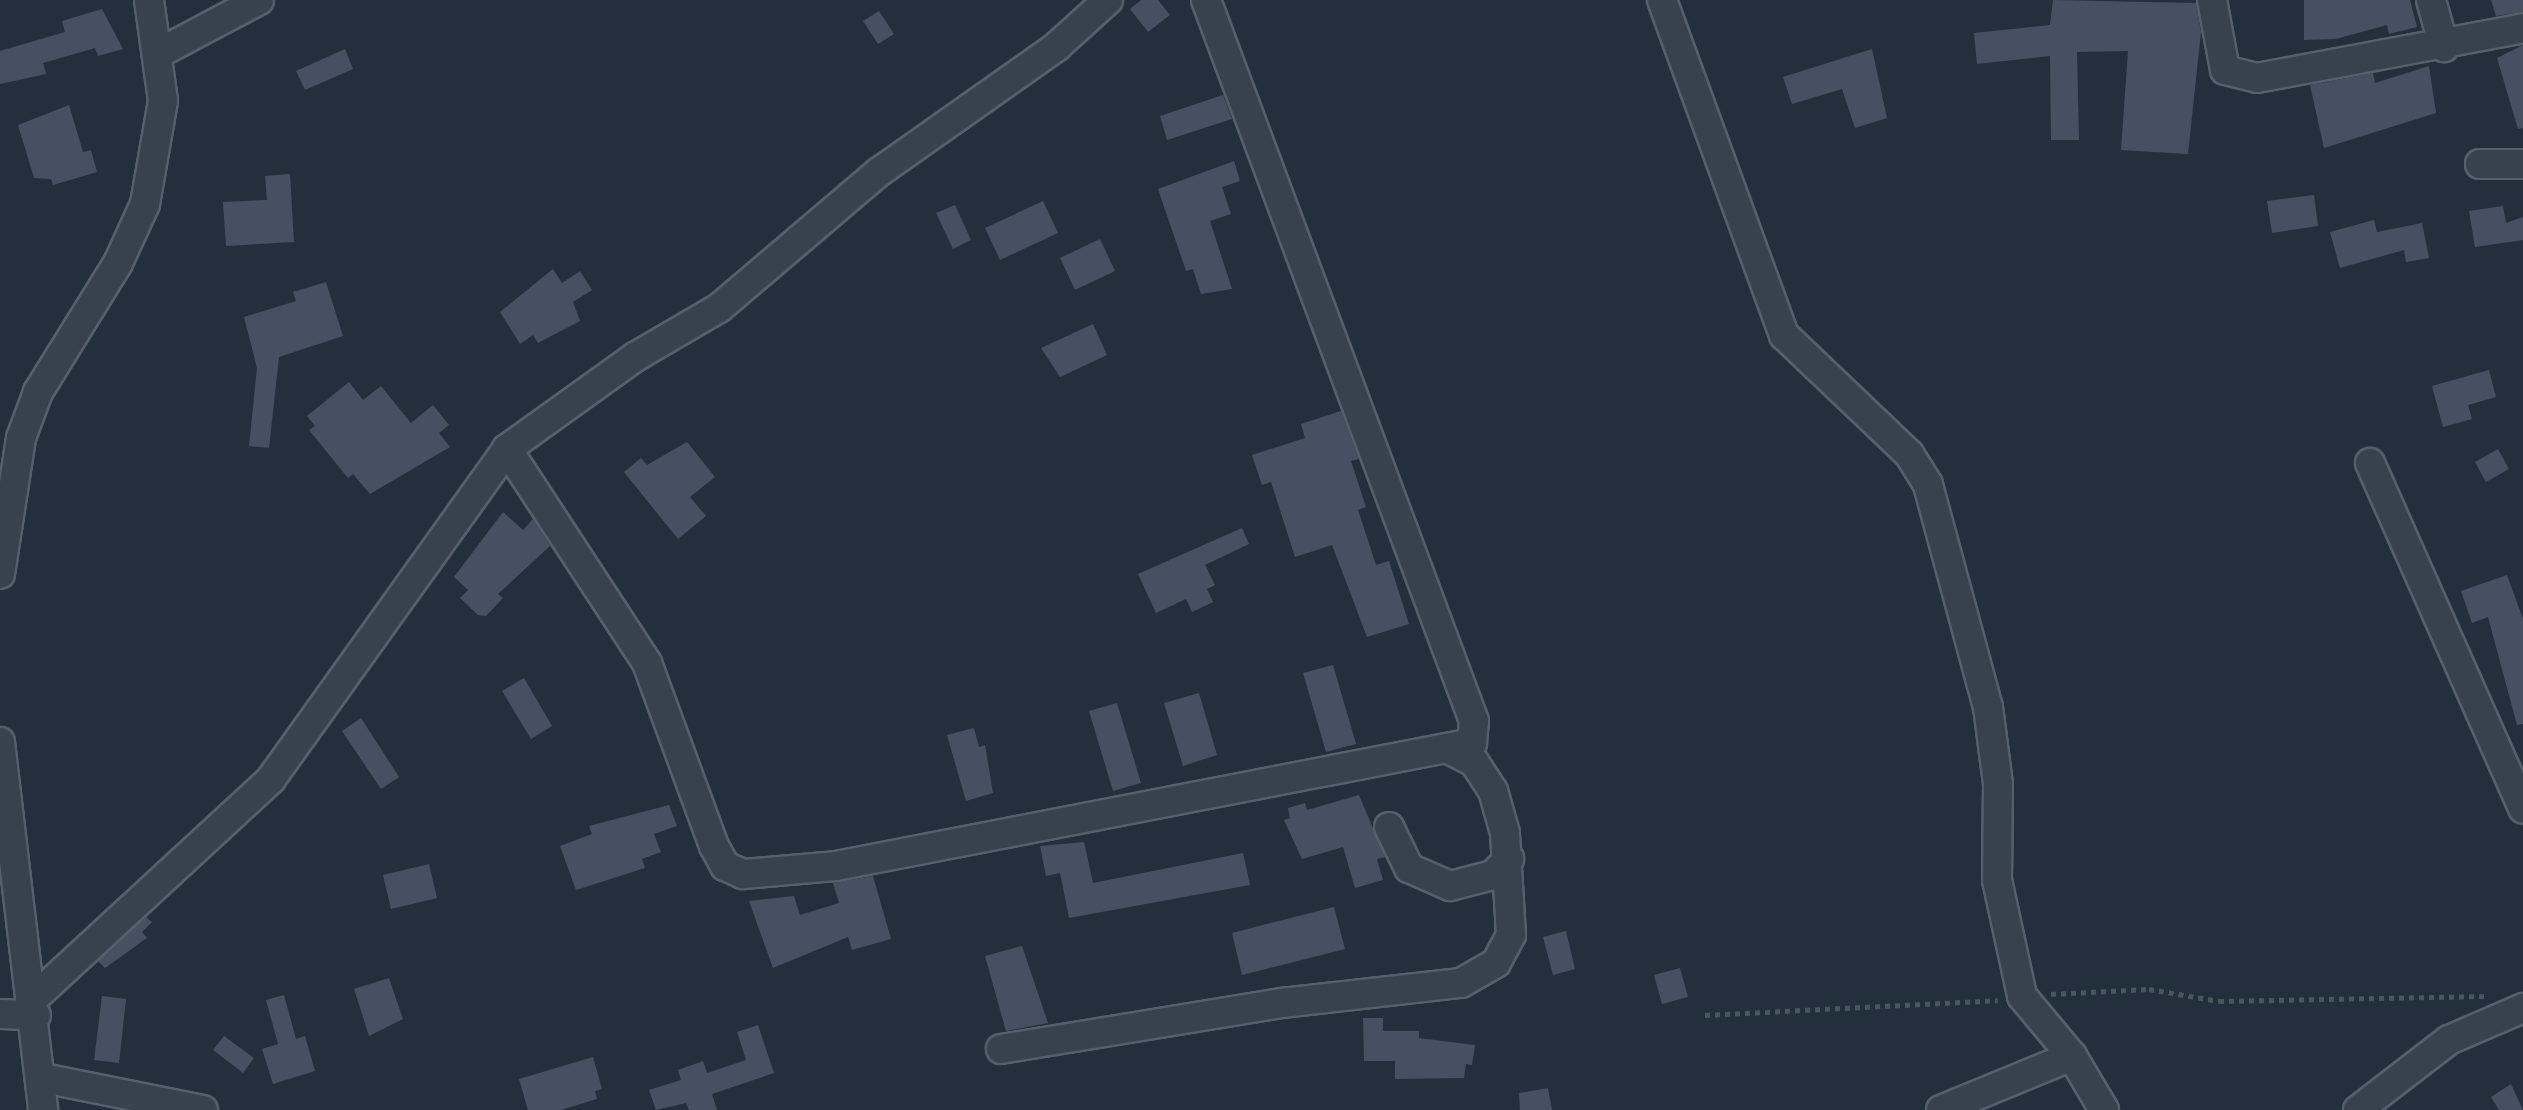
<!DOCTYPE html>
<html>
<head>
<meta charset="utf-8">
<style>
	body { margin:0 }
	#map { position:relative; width:2523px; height:1110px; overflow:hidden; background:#242f3e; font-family:Jost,sans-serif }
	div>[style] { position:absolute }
	.building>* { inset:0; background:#455162 }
	.path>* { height:4.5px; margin-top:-2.25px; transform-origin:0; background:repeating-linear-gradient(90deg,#44595c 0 5px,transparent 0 10px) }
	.roads { filter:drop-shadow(2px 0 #565f6c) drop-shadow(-2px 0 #565f6c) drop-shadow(0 2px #565f6c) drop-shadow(0 -2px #565f6c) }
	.street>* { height:28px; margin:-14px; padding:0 14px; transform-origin:14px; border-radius:14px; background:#38414e }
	span { translate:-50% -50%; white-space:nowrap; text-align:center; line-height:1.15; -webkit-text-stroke:5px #1d2633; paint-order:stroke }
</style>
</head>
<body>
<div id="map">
	<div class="building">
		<i style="clip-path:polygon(1141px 0,1158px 0,1170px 15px,1148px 32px,1130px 9px)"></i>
		<i style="clip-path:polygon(2053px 0,2196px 3px,2201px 32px,2188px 154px,2121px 150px,2128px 51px,2077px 52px,2079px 140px,2051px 140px,2050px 56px,1977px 64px,1974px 33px,2050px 25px)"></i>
		<i style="clip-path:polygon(2304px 0,2410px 0,2417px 27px,2389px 34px,2387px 25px,2336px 39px,2304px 40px)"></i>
		<i style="clip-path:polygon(2491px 0,2523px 0,2523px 12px,2496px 16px)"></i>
		<i style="clip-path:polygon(102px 9px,123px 49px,98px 56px,95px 48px,43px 63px,46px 74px,0 84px,0 51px,65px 32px,62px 21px)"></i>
		<i style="clip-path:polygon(879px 11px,894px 34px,878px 44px,863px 21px)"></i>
		<i style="clip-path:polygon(2523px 45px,2523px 128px,2518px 129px,2497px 58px)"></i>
		<i style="clip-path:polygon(345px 49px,353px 69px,305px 90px,296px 71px)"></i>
		<i style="clip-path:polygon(1872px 49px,1887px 118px,1855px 128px,1842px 89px,1792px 104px,1783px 77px)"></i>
		<i style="clip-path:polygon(2429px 66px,2436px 113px,2324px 148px,2310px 85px,2373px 73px,2375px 83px)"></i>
		<i style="clip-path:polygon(1223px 95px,1232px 119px,1167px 140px,1160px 116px)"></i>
		<i style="clip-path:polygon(69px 105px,83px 152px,91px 150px,97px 172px,53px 185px,51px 179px,34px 178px,18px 125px)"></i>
		<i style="clip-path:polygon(1234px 161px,1240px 181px,1222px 187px,1231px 214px,1210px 221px,1232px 289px,1201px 294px,1193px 269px,1186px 271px,1158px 189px)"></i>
		<i style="clip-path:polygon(290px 174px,294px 242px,226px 246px,223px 202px,267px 200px,265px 176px)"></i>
		<i style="clip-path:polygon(2314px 195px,2318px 226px,2272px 233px,2267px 201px)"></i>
		<i style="clip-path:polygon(1043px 201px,1058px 233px,1000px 260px,985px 228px)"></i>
		<i style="clip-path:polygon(955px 205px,971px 240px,953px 249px,936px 213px)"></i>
		<i style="clip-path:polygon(2503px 206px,2506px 223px,2523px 217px,2523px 240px,2475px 247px,2469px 211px)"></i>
		<i style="clip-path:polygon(2374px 220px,2377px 232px,2422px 223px,2429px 258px,2406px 262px,2404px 250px,2340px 268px,2330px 232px)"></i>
		<i style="clip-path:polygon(1100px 239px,1115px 271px,1075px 290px,1060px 258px)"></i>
		<i style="clip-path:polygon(553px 269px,562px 283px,580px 271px,592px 290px,573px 302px,580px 321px,538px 343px,533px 335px,520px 344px,500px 312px)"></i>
		<i style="clip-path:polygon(326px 282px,343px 336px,279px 357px,269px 448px,249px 446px,257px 368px,244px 317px,296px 301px,293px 292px)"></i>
		<i style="clip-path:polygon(1093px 324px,1107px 355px,1060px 377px,1041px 348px)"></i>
		<i style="clip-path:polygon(2489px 370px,2496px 397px,2468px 405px,2472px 419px,2443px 427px,2432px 386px)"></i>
		<i style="clip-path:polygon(349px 382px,363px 400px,381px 386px,411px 423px,433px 405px,449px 425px,439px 433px,450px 447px,370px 494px,353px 474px,348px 478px,309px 430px,315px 426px,307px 416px)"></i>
		<i style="clip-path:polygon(1341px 411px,1359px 459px,1351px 461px,1366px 507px,1358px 510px,1376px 565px,1389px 561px,1409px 624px,1367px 637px,1332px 545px,1295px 557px,1271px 482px,1262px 485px,1252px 455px,1305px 438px,1301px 424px)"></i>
		<i style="clip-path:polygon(687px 442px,715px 477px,690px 497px,706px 516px,678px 539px,624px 472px,641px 458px,647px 465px)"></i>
		<i style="clip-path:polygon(2498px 449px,2509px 469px,2486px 482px,2475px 462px)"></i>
		<i style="clip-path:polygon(503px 512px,523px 530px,533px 519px,550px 546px,498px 594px,503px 598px,486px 616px,478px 615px,460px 598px,468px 590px,454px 577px)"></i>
		<i style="clip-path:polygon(1242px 528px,1249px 544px,1205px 565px,1215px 585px,1207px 589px,1213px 602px,1192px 612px,1186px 599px,1156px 613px,1138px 574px)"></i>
		<i style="clip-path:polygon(2507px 575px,2523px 619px,2523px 724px,2517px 725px,2488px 617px,2472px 623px,2461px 591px)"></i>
		<i style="clip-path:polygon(1333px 665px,1356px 744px,1326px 752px,1303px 673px)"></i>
		<i style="clip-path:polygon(524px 678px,552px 726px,531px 739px,502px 691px)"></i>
		<i style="clip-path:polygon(1199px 693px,1217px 755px,1183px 766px,1164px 703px)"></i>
		<i style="clip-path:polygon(1117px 703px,1141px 783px,1113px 791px,1089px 711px)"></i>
		<i style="clip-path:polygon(361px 718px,399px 777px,381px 789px,342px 731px)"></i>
		<i style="clip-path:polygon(974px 728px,979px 747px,985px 745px,993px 793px,966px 801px,947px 735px)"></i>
		<i style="clip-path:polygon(1359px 795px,1385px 857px,1377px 859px,1383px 880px,1355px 888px,1343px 847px,1302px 859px,1284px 820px,1290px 818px,1288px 808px,1305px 803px,1307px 810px)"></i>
		<i style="clip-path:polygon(669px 805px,677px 826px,654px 834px,661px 852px,642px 859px,645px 868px,576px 890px,560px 846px,592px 834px,589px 826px)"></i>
		<i style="clip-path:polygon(1084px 842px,1093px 883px,1243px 853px,1250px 885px,1069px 918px,1060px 873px,1046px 876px,1040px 846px)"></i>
		<i style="clip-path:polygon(429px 864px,437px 898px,391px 909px,383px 875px)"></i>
		<i style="clip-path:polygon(873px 876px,891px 939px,852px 950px,848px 937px,773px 968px,749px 901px,794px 896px,800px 915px,839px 903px,833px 883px)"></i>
		<i style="clip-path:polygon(1334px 907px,1345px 949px,1242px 975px,1232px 933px)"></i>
		<i style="clip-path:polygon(146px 917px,152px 922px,142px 932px,147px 938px,105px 968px,98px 961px)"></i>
		<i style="clip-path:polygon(1566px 931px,1575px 969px,1553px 975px,1543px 937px)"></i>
		<i style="clip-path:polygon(1022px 946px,1048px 1023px,1006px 1031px,985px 956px)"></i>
		<i style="clip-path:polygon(1680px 968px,1688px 997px,1662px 1004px,1654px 975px)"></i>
		<i style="clip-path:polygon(389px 978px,403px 1019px,369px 1036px,354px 989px)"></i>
		<i style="clip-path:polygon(284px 995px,296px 1039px,305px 1036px,315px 1071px,273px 1084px,262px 1049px,278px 1044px,266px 1000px)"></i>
		<i style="clip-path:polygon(102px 996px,126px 999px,119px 1063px,94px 1060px)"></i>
		<i style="clip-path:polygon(1363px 1018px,1383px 1018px,1383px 1031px,1419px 1031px,1419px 1038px,1475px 1045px,1472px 1065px,1466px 1064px,1464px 1078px,1395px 1079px,1395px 1061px,1364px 1061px)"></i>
		<i style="clip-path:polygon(758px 1025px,774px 1073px,712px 1094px,717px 1110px,689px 1110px,686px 1103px,656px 1110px,649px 1090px,681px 1080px,678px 1070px,703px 1061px,707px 1073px,746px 1060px,737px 1032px)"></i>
		<i style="clip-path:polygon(224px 1036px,254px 1058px,243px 1073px,213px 1050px)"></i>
		<i style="clip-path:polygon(593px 1057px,602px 1089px,595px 1091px,597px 1099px,561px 1110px,528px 1110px,519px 1079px)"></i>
		<i style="clip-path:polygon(2511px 1084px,2523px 1110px,2499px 1110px,2491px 1097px)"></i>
		<i style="clip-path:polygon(1548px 1088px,1552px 1110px,1520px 1110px,1519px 1093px)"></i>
	</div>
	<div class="path">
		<i style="left:2051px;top:994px;width:98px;rotate:-2.9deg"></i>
		<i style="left:2149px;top:989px;width:71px;rotate:9.7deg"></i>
		<i style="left:2219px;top:1001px;width:266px;rotate:-1.1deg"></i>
		<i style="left:1705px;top:1015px;width:293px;rotate:-2.9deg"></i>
	</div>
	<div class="roads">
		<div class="street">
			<i style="left:1662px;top:0;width:357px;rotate:70deg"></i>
			<i style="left:1784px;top:335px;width:173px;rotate:43.6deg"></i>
			<i style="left:1909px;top:454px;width:36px;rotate:58deg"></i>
			<i style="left:1928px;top:485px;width:230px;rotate:74.9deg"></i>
			<i style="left:1988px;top:707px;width:78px;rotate:82.6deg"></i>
			<i style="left:1998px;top:784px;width:96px;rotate:90.6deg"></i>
			<i style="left:1997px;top:880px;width:119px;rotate:77.8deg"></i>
			<i style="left:2022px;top:996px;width:78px;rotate:50.2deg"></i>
			<i style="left:2072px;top:1056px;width:63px;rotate:59.3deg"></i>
			<i style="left:2212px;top:0;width:71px;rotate:79.5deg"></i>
			<i style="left:2225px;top:70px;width:33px;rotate:14deg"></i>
			<i style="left:2257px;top:78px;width:271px;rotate:-10.6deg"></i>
			<i style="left:2431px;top:0;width:49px;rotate:74.5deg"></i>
			<i style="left:159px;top:53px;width:113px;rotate:-27.9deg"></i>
			<i style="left:2480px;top:164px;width:43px"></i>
			<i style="left:507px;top:449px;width:256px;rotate:56.8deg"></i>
			<i style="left:647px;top:663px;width:195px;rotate:69.9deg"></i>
			<i style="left:714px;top:846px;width:23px;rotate:61deg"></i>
			<i style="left:725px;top:866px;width:20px;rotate:24deg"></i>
			<i style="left:743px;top:874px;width:93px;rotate:-4.9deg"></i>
			<i style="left:836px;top:866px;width:648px;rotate:-10.95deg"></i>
			<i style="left:1472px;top:743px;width:22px;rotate:-85deg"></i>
			<i style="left:1474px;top:721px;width:769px;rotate:-110.39deg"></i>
			<i style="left:2370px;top:463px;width:378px;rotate:66.1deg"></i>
			<i style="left:0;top:574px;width:138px;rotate:-81.2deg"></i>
			<i style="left:21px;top:438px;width:49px;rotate:-69.7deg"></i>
			<i style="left:38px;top:392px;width:152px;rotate:-58.2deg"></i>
			<i style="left:118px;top:263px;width:65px;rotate:-65.4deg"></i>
			<i style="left:145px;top:204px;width:105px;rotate:-80.1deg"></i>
			<i style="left:163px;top:101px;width:102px;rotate:-97.9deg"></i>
			<i style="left:0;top:742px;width:371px;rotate:83.3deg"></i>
			<i style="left:1389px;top:827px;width:46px;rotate:64deg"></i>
			<i style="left:1409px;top:868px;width:45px;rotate:23.7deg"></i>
			<i style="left:1450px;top:886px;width:44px;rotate:-14.3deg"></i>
			<i style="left:1493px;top:875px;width:23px;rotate:-45deg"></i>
			<i style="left:34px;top:998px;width:323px;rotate:-42.7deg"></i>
			<i style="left:271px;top:779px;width:406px;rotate:-54.4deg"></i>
			<i style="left:507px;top:449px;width:158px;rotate:-35.7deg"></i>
			<i style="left:635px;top:357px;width:97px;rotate:-30.3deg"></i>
			<i style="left:719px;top:308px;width:210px;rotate:-40.4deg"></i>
			<i style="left:879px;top:172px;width:217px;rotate:-35.2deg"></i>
			<i style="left:1056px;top:47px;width:70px;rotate:-42.1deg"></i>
			<i style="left:0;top:1014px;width:36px;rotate:2deg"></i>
			<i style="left:1001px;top:1049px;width:285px;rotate:-9.3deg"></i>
			<i style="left:1282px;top:1003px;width:180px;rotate:-6.4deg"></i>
			<i style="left:1461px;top:983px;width:40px;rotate:-29.7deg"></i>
			<i style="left:1496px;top:963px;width:32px;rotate:-62deg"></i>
			<i style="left:1511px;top:935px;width:102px;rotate:-93.4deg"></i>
			<i style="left:1505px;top:833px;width:44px;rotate:-105.9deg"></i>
			<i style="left:1493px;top:791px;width:35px;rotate:-123deg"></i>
			<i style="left:1474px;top:762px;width:29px;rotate:-153deg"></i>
			<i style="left:43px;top:1078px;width:163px;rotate:11.3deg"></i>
			<i style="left:1941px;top:1110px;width:142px;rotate:-22.4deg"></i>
			<i style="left:2358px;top:1110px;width:115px;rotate:-37.6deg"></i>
			<i style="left:2449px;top:1040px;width:81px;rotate:-23.4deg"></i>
		</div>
	</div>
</div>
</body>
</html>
